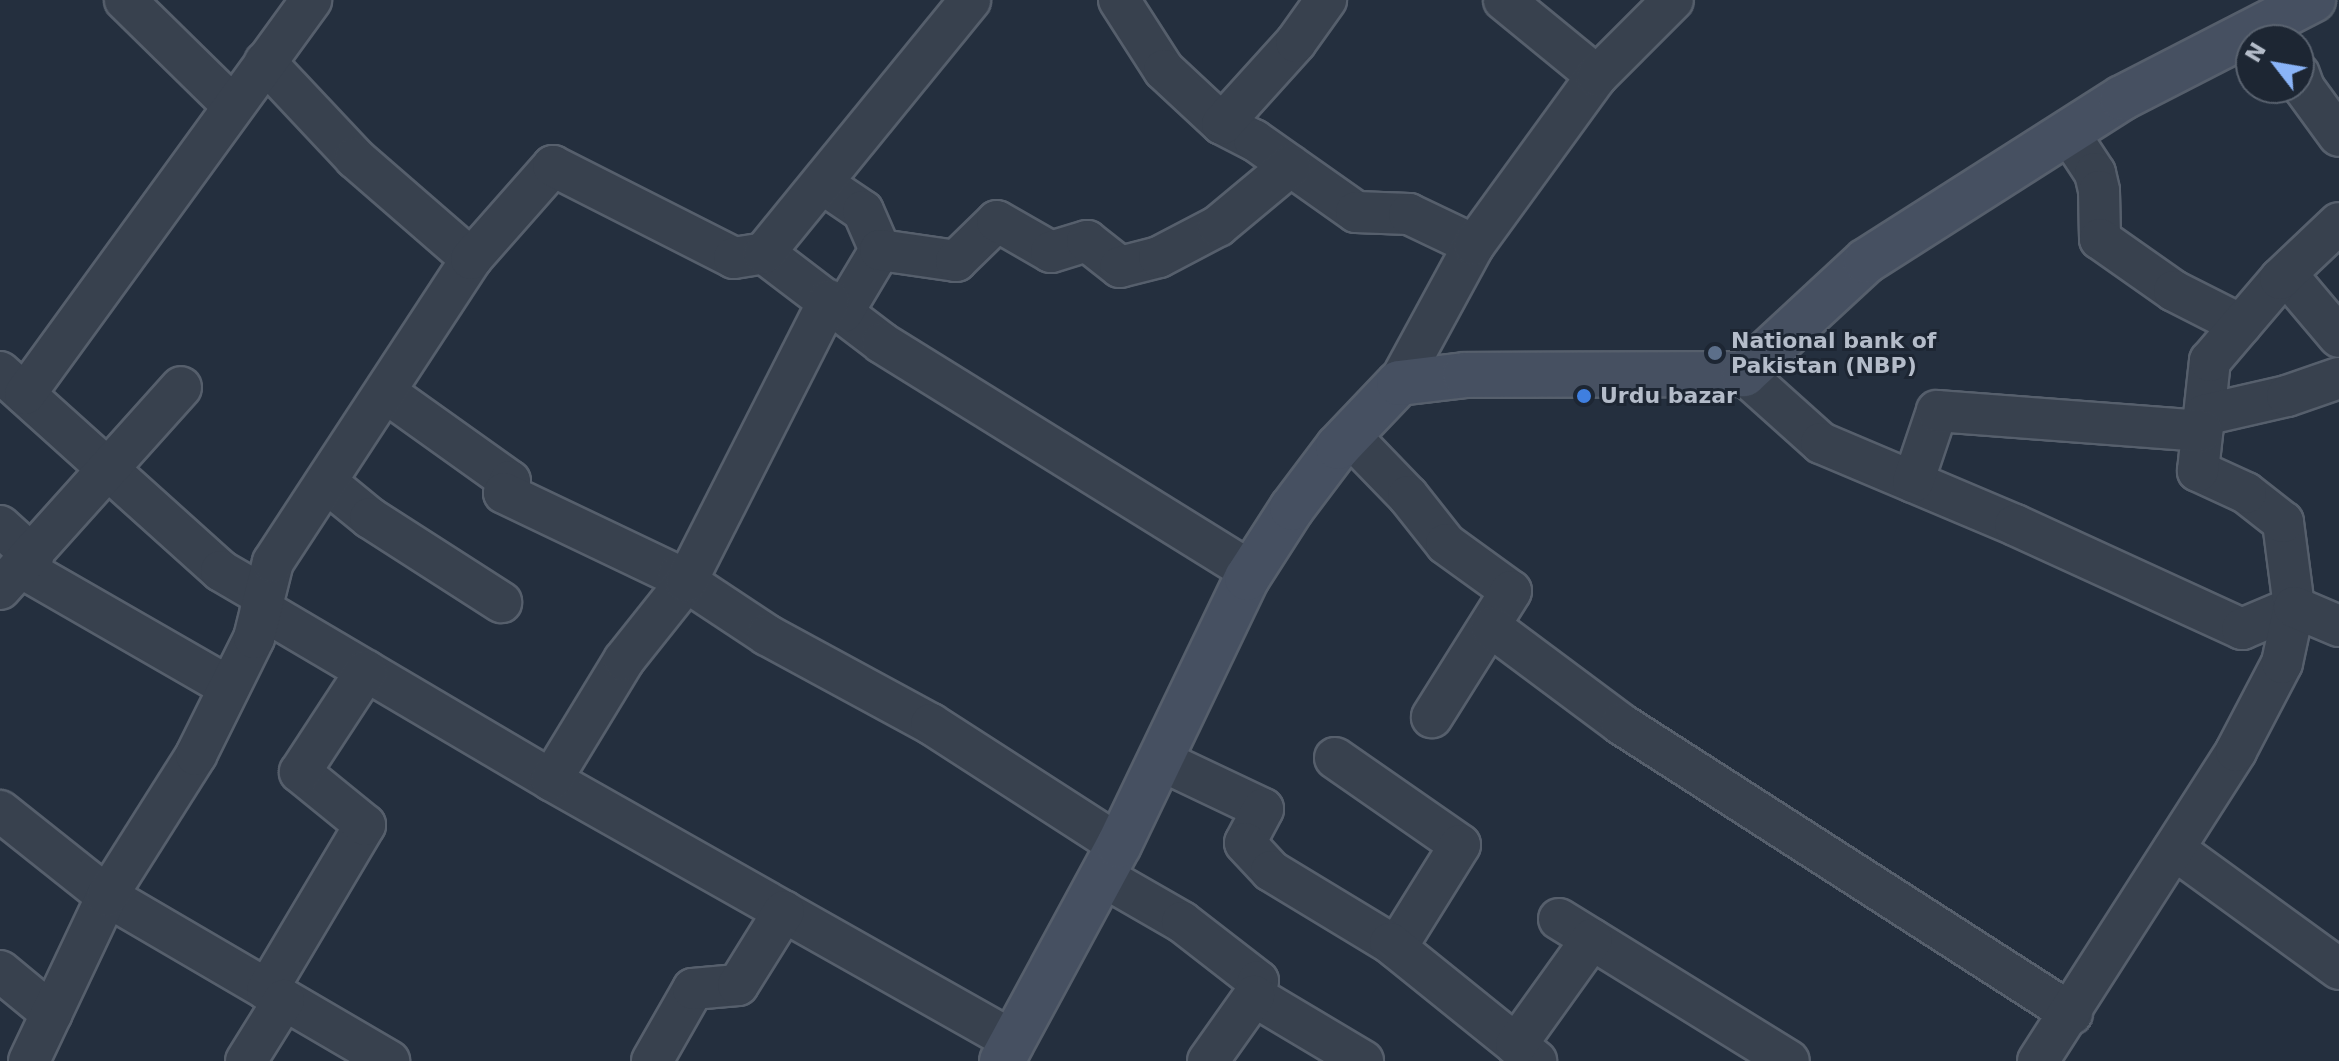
<!DOCTYPE html>
<html>
<head>
<meta charset="utf-8">
<style>
	body { margin:0 }
	#map { position:relative; width:2339px; height:1061px; overflow:hidden; background:#242f3e; font-family:"DejaVu Sans",sans-serif }
	div>[style] { position:absolute }
	.roads { filter:drop-shadow(2px 0 #565f6c) drop-shadow(-2px 0 #565f6c) drop-shadow(0 2px #565f6c) drop-shadow(0 -2px #565f6c) }
	.minor>* { height:40px; margin:-20px; padding:0 20px; transform-origin:20px; border-radius:20px; background:#38414e }
	.secondary>* { height:44px; margin:-22px; padding:0 22px; transform-origin:22px; border-radius:22px; background:#465061 }
	.dots>* { width:22px; height:22px; translate:-50% -50%; box-sizing:border-box; border:4px solid #1d2633; border-radius:50% }
	span { translate:-50% -50%; white-space:nowrap; text-align:center; line-height:1.15; -webkit-text-stroke:6px #1d2633; paint-order:stroke }
	.poi-label { font-size:22px; color:#b4bcc9; font-weight:700 }
	.left { translate:0 -50%; text-align:left }
	.north { position:absolute; left:2235px; top:24px; width:80px; height:80px; box-sizing:border-box; background:#1d2633; border:2px solid #59626f; border-radius:50%; rotate:301deg; font-size:22px; font-weight:700; line-height:32px; text-align:center; color:#b4bcc9 }
	.north::after { content:''; display:block; margin:auto; width:28px; height:36px; background:#8ab4f8; clip-path:polygon(50% 0,100% 100%,50% 72%,0 100%) }
</style>
</head>
<body>
<div id="map">
	<div class="roads">
		<div class="minor">
			<i style="left:125px;top:0;width:151px;rotate:44.5deg"></i>
			<i style="left:1119px;top:0;width:83px;rotate:57.3deg"></i>
			<i style="left:1164px;top:70px;width:79px;rotate:43deg"></i>
			<i style="left:1222px;top:124px;width:36px;rotate:27deg"></i>
			<i style="left:1254px;top:140px;width:125px;rotate:35.2deg"></i>
			<i style="left:1356px;top:212px;width:53px;rotate:2.2deg"></i>
			<i style="left:1409px;top:214px;width:72px;rotate:25.5deg"></i>
			<i style="left:1504px;top:0;width:120px;rotate:39.3deg"></i>
			<i style="left:265px;top:62px;width:132px;rotate:46.8deg"></i>
			<i style="left:355px;top:158px;width:154px;rotate:41deg"></i>
			<i style="left:2299px;top:74px;width:15px;rotate:70deg"></i>
			<i style="left:2304px;top:88px;width:59px;rotate:53.9deg"></i>
			<i style="left:1222px;top:124px;width:110px;rotate:-47.9deg"></i>
			<i style="left:1296px;top:42px;width:52px;rotate:-54.5deg"></i>
			<i style="left:2068px;top:132px;width:49px;rotate:56.6deg"></i>
			<i style="left:2095px;top:173px;width:18px;rotate:77deg"></i>
			<i style="left:2099px;top:191px;width:48px;rotate:88.8deg"></i>
			<i style="left:2100px;top:239px;width:90px;rotate:35.1deg"></i>
			<i style="left:2174px;top:291px;width:75px;rotate:26.9deg"></i>
			<i style="left:823px;top:184px;width:48px;rotate:34deg"></i>
			<i style="left:863px;top:211px;width:43px;rotate:66.4deg"></i>
			<i style="left:764px;top:253px;width:148px;rotate:37.3deg"></i>
			<i style="left:882px;top:343px;width:434px;rotate:31.8deg"></i>
			<i style="left:2286px;top:274px;width:82px;rotate:49.9deg"></i>
			<i style="left:843px;top:312px;width:72px;rotate:-59.2deg"></i>
			<i style="left:880px;top:250px;width:77px;rotate:8.2deg"></i>
			<i style="left:956px;top:261px;width:57px;rotate:-44.3deg"></i>
			<i style="left:997px;top:221px;width:62px;rotate:29.9deg"></i>
			<i style="left:1051px;top:252px;width:38px;rotate:-17deg"></i>
			<i style="left:1087px;top:241px;width:42px;rotate:38.2deg"></i>
			<i style="left:1120px;top:267px;width:40px;rotate:-14.4deg"></i>
			<i style="left:1159px;top:257px;width:67px;rotate:-27.7deg"></i>
			<i style="left:1218px;top:226px;width:94px;rotate:-39.8deg"></i>
			<i style="left:0;top:372px;width:297px;rotate:42deg"></i>
			<i style="left:221px;top:571px;width:50px;rotate:30.2deg"></i>
			<i style="left:1744px;top:374px;width:103px;rotate:41.9deg"></i>
			<i style="left:1821px;top:443px;width:211px;rotate:22.9deg"></i>
			<i style="left:2015px;top:525px;width:250px;rotate:24.6deg"></i>
			<i style="left:2242px;top:629px;width:56px;rotate:-22.9deg"></i>
			<i style="left:2294px;top:607px;width:86px;rotate:-97.4deg"></i>
			<i style="left:2283px;top:522px;width:47px;rotate:-141.9deg"></i>
			<i style="left:2246px;top:493px;width:53px;rotate:-155.4deg"></i>
			<i style="left:2198px;top:471px;width:111px;rotate:-83.8deg"></i>
			<i style="left:2210px;top:361px;width:108px;rotate:-49.5deg"></i>
			<i style="left:2280px;top:279px;width:81px;rotate:-43.5deg"></i>
			<i style="left:1399px;top:383px;width:157px;rotate:-61.5deg"></i>
			<i style="left:1474px;top:245px;width:209px;rotate:-54deg"></i>
			<i style="left:1597px;top:76px;width:107px;rotate:-45deg"></i>
			<i style="left:385px;top:392px;width:153px;rotate:35.5deg"></i>
			<i style="left:510px;top:481px;width:13px;rotate:117deg"></i>
			<i style="left:504px;top:493px;width:193px;rotate:25.5deg"></i>
			<i style="left:678px;top:576px;width:107px;rotate:33.5deg"></i>
			<i style="left:767px;top:635px;width:187px;rotate:28.5deg"></i>
			<i style="left:931px;top:724px;width:224px;rotate:32.8deg"></i>
			<i style="left:25px;top:394px;width:487px;rotate:-54deg"></i>
			<i style="left:2204px;top:415px;width:85px;rotate:-12.9deg"></i>
			<i style="left:2287px;top:396px;width:55px;rotate:-19.1deg"></i>
			<i style="left:1349px;top:435px;width:85px;rotate:46deg"></i>
			<i style="left:1408px;top:496px;width:61px;rotate:51.6deg"></i>
			<i style="left:1446px;top:544px;width:80px;rotate:35.9deg"></i>
			<i style="left:1511px;top:591px;width:149px;rotate:122.1deg"></i>
			<i style="left:326px;top:482px;width:57px;rotate:39.3deg"></i>
			<i style="left:370px;top:518px;width:156px;rotate:32.7deg"></i>
			<i style="left:1913px;top:482px;width:75px;rotate:-71.3deg"></i>
			<i style="left:1937px;top:411px;width:266px;rotate:4.3deg"></i>
			<i style="left:0;top:526px;width:45px;rotate:42.3deg"></i>
			<i style="left:22px;top:568px;width:239px;rotate:29.9deg"></i>
			<i style="left:0;top:589px;width:271px;rotate:-48.1deg"></i>
			<i style="left:261px;top:609px;width:337px;rotate:30.5deg"></i>
			<i style="left:551px;top:780px;width:531px;rotate:29.46deg"></i>
			<i style="left:1491px;top:627px;width:162px;rotate:36.7deg"></i>
			<i style="left:1621px;top:724px;width:536px;rotate:32.74deg"></i>
			<i style="left:1335px;top:758px;width:152px;rotate:34.8deg"></i>
			<i style="left:1460px;top:845px;width:121px;rotate:121.9deg"></i>
			<i style="left:1160px;top:760px;width:114px;rotate:25.4deg"></i>
			<i style="left:1263px;top:809px;width:38px;rotate:118deg"></i>
			<i style="left:1245px;top:843px;width:38px;rotate:47deg"></i>
			<i style="left:1271px;top:871px;width:139px;rotate:31.2deg"></i>
			<i style="left:1390px;top:943px;width:188px;rotate:38.9deg"></i>
			<i style="left:551px;top:780px;width:140px;rotate:-58.7deg"></i>
			<i style="left:624px;top:660px;width:100px;rotate:-51.5deg"></i>
			<i style="left:686px;top:582px;width:316px;rotate:-63.1deg"></i>
			<i style="left:0;top:811px;width:137px;rotate:38.5deg"></i>
			<i style="left:107px;top:896px;width:327px;rotate:30.3deg"></i>
			<i style="left:2174px;top:849px;width:204px;rotate:36deg"></i>
			<i style="left:1102px;top:876px;width:92px;rotate:29.9deg"></i>
			<i style="left:1182px;top:922px;width:96px;rotate:37.8deg"></i>
			<i style="left:1258px;top:981px;width:16px;rotate:105deg"></i>
			<i style="left:1254px;top:996px;width:127px;rotate:30.8deg"></i>
			<i style="left:1559px;top:919px;width:270px;rotate:31.7deg"></i>
			<i style="left:0;top:971px;width:67px;rotate:39.6deg"></i>
			<i style="left:267px;top:990px;width:192px;rotate:-59.3deg"></i>
			<i style="left:365px;top:825px;width:84px;rotate:-140.8deg"></i>
			<i style="left:300px;top:772px;width:121px;rotate:-56.8deg"></i>
			<i style="left:1516px;top:1045px;width:130px;rotate:-54.4deg"></i>
			<i style="left:29px;top:1061px;width:183px;rotate:-64.7deg"></i>
			<i style="left:107px;top:896px;width:167px;rotate:-57.7deg"></i>
			<i style="left:196px;top:755px;width:131px;rotate:-63.6deg"></i>
			<i style="left:254px;top:638px;width:78px;rotate:-76deg"></i>
			<i style="left:273px;top:562px;width:362px;rotate:-56.8deg"></i>
			<i style="left:471px;top:259px;width:124px;rotate:-48.6deg"></i>
			<i style="left:553px;top:166px;width:203px;rotate:26.9deg"></i>
			<i style="left:734px;top:258px;width:30px;rotate:-9deg"></i>
			<i style="left:764px;top:253px;width:326px;rotate:-50.8deg"></i>
			<i style="left:246px;top:1061px;width:72px;rotate:-58.1deg"></i>
			<i style="left:652px;top:1061px;width:83px;rotate:-60.3deg"></i>
			<i style="left:693px;top:989px;width:45px;rotate:-5.1deg"></i>
			<i style="left:738px;top:985px;width:87px;rotate:-58.1deg"></i>
			<i style="left:1208px;top:1061px;width:80px;rotate:-54.7deg"></i>
			<i style="left:2038px;top:1061px;width:368px;rotate:-57.4deg"></i>
			<i style="left:2236px;top:751px;width:99px;rotate:-62.4deg"></i>
			<i style="left:2282px;top:663px;width:57px;rotate:-77.9deg"></i>
			<i style="left:2294px;top:607px;width:49px;rotate:22.9deg"></i>
		</div>
		<div class="secondary">
			<i style="left:1002px;top:1061px;width:246px;rotate:-61.6deg"></i>
			<i style="left:1119px;top:845px;width:296px;rotate:-64.4deg"></i>
			<i style="left:1247px;top:578px;width:83px;rotate:-57.3deg"></i>
			<i style="left:1292px;top:508px;width:76px;rotate:-53deg"></i>
			<i style="left:1338px;top:447px;width:88px;rotate:-46.4deg"></i>
			<i style="left:1399px;top:383px;width:66px;rotate:-6.9deg"></i>
			<i style="left:1465px;top:375px;width:279px;rotate:-0.2deg"></i>
			<i style="left:1744px;top:374px;width:166px;rotate:-42.8deg"></i>
			<i style="left:1866px;top:261px;width:303px;rotate:-32.5deg"></i>
			<i style="left:2122px;top:98px;width:215px;rotate:-27.2deg"></i>
		</div>
	</div>
	<div class="dots">
		<i style="left:1715px;top:353px;background:#5c6f8a"></i>
		<i style="left:1584px;top:396px;background:#3f7fe0"></i>
	</div>
	<div class="poi-label">
		<span class="left" style="left:1731px;top:353px">National bank of<br>Pakistan (NBP)</span>
		<span class="left" style="left:1600px;top:396px">Urdu bazar</span>
	</div>
	<div class="north">N</div>
</div>
</body>
</html>
